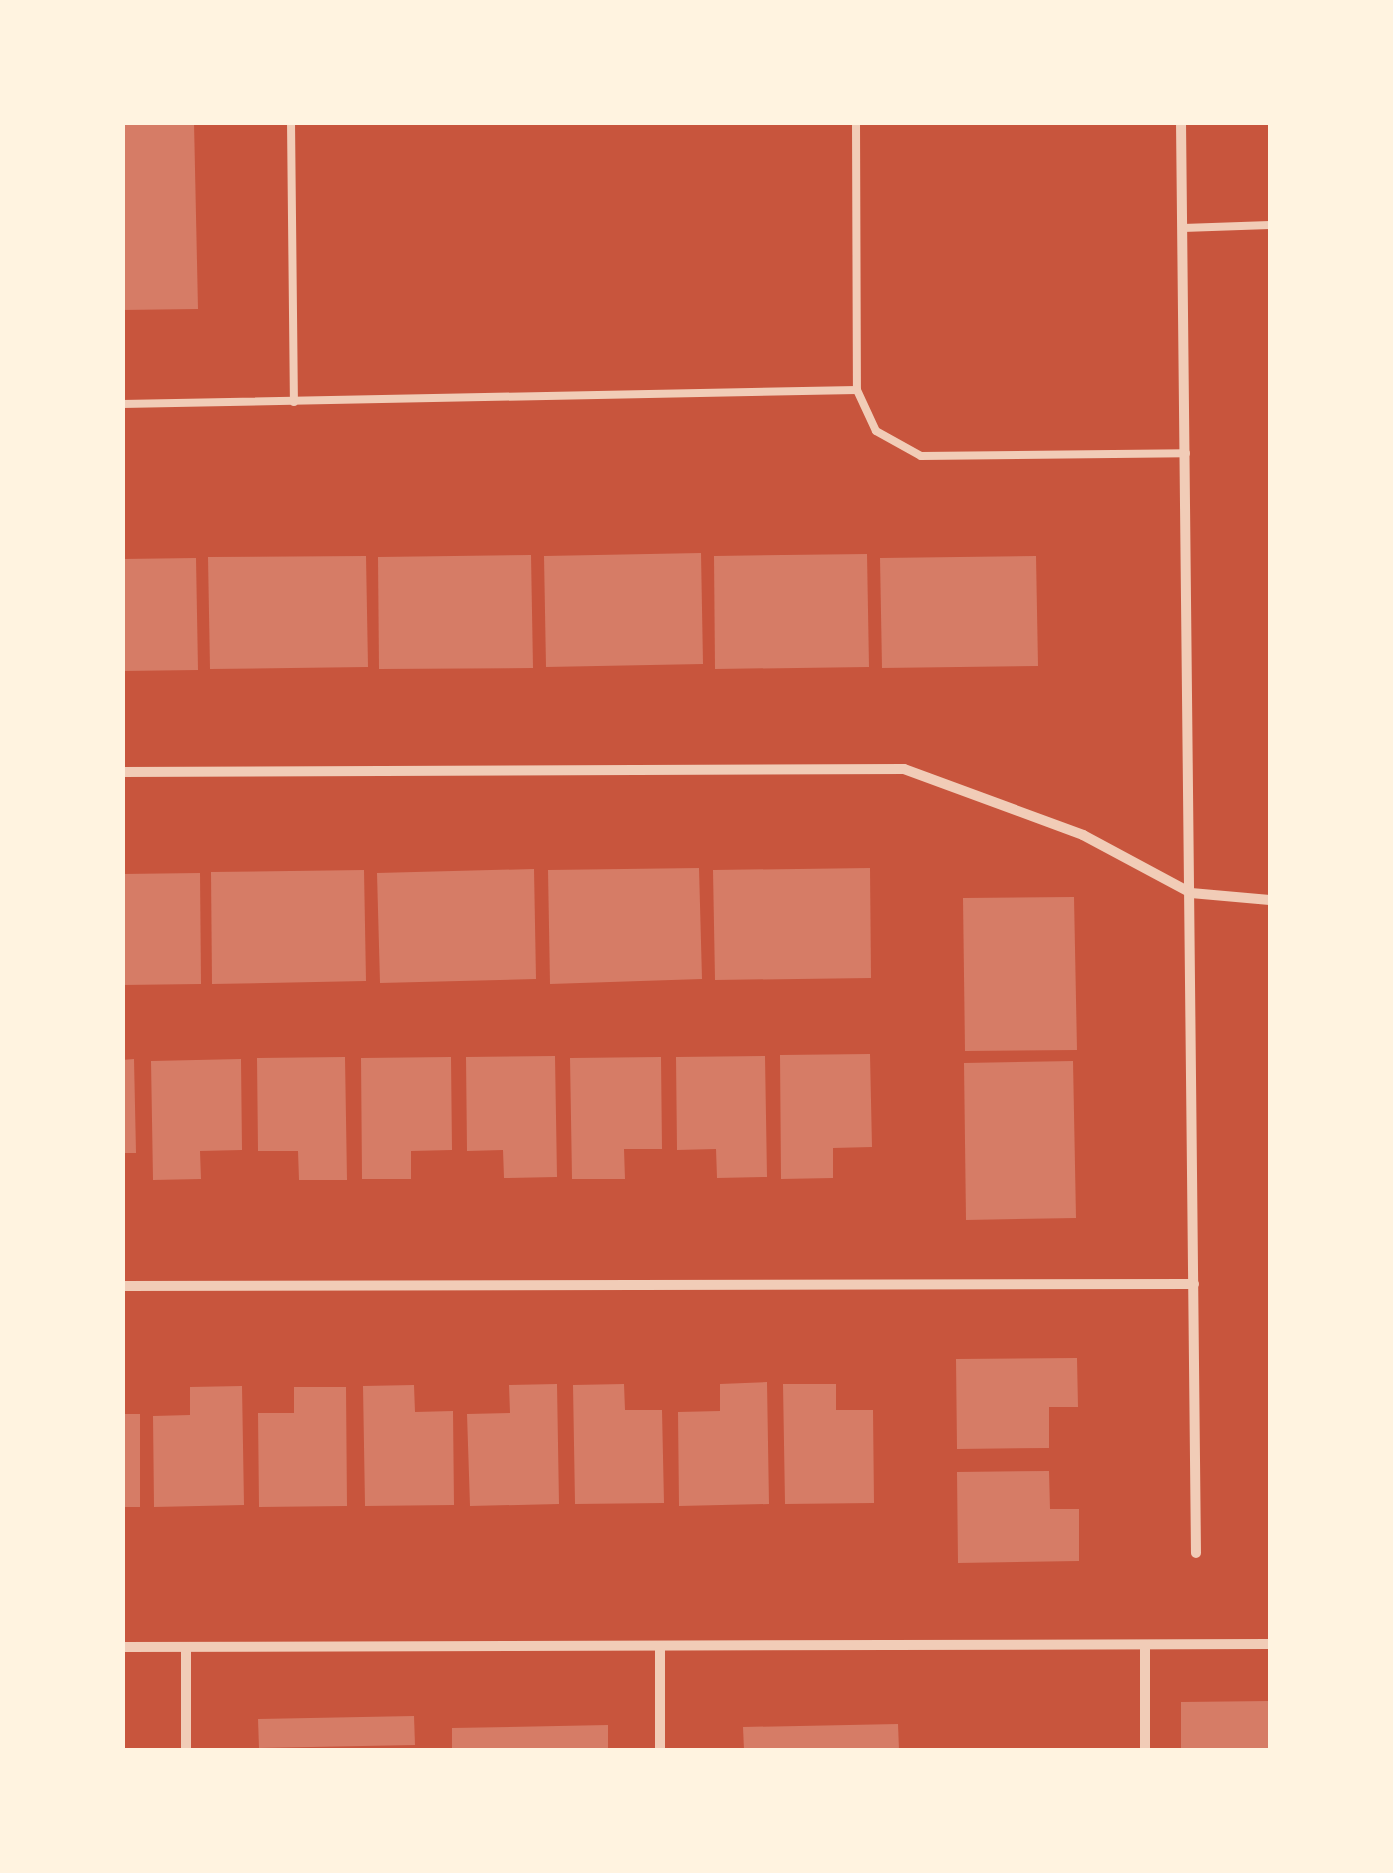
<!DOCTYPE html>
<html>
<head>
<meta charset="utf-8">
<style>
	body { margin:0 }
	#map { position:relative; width:1393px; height:1873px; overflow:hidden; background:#c8553d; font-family:"Open Sans",sans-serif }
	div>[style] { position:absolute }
	.building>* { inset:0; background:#d67c66 }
	.service>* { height:8px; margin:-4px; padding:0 4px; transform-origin:4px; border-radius:4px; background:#f1ccb7 }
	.minor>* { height:10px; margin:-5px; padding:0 5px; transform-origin:5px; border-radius:5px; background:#f1ccb7 }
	span { translate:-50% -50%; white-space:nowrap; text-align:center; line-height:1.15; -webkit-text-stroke:8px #fff3e0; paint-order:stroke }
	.frame { position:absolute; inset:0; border:125px solid #fff3e0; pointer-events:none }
</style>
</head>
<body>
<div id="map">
	<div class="building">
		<i style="clip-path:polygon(122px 122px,194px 122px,198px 309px,122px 310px)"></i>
		<i style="clip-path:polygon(701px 553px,703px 664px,546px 667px,544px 556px)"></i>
		<i style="clip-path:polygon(867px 554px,869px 667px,715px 669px,714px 556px)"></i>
		<i style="clip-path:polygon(531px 555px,533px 668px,379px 669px,378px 557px)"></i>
		<i style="clip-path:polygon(366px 556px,368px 667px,210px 669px,208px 557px)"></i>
		<i style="clip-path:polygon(1036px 556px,1038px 666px,882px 668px,880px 558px)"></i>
		<i style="clip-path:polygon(196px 558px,198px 670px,122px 671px,122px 559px)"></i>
		<i style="clip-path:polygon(699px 868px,702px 979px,550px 984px,548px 870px)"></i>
		<i style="clip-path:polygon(870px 868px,871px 978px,715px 980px,713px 870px)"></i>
		<i style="clip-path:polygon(534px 869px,536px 979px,380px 983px,377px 873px)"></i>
		<i style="clip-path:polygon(364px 870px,366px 981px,212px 984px,211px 872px)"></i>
		<i style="clip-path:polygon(200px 873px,201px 984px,122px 985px,122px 874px)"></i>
		<i style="clip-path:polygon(1074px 897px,1077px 1050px,965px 1051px,963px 898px)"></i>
		<i style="clip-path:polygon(870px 1054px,872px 1147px,833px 1148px,833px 1178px,781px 1179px,780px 1055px)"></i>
		<i style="clip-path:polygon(555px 1056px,557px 1177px,504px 1178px,503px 1150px,467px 1151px,466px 1057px)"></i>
		<i style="clip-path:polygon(765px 1056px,767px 1177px,717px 1178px,716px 1149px,677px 1150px,676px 1057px)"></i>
		<i style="clip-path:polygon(345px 1057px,347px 1180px,299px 1180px,298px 1151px,258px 1151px,257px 1058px)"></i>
		<i style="clip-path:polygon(451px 1057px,452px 1150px,411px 1151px,411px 1179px,362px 1179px,361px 1058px)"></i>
		<i style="clip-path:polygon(661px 1057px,662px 1149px,624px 1149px,625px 1179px,572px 1179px,570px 1058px)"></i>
		<i style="clip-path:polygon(134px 1059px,136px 1153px,122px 1153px,122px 1060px)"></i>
		<i style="clip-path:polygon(241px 1059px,242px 1150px,200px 1151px,201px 1179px,153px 1180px,151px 1061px)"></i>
		<i style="clip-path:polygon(1073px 1061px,1076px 1218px,966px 1220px,964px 1063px)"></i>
		<i style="clip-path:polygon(1077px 1358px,1078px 1407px,1049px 1407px,1049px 1448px,957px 1449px,956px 1359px)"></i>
		<i style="clip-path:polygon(767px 1382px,769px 1504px,679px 1506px,678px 1412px,720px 1411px,720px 1384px)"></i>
		<i style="clip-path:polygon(557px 1384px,559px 1504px,470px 1506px,467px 1414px,510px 1413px,509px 1385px)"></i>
		<i style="clip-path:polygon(624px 1384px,625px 1410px,662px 1410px,664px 1503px,575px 1504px,573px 1385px)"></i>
		<i style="clip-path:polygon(783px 1384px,836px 1384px,836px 1410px,873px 1410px,874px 1503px,785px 1504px)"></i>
		<i style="clip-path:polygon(414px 1385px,415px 1412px,453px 1411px,454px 1505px,365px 1506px,363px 1386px)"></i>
		<i style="clip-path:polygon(242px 1386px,244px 1505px,154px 1507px,153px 1416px,190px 1415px,190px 1387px)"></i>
		<i style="clip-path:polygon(294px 1387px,346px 1387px,347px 1506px,259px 1507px,258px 1413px,294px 1413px)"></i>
		<i style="clip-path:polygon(122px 1414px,140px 1414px,140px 1507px,122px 1507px)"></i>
		<i style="clip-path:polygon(1049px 1471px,1050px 1509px,1079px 1509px,1079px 1561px,958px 1563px,957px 1472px)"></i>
		<i style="clip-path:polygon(1270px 1701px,1270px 1750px,1181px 1750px,1181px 1702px)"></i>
		<i style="clip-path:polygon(414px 1716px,415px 1745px,259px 1748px,258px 1719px)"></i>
		<i style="clip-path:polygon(898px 1724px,899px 1750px,744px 1750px,743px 1727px)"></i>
		<i style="clip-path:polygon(608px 1725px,608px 1750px,452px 1750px,452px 1728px)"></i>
	</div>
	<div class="service">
		<i style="left:291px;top:122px;width:280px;rotate:89.4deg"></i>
		<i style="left:856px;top:122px;width:268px;rotate:89.8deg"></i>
		<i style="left:857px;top:390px;width:45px;rotate:65.1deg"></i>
		<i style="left:876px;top:431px;width:51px;rotate:29.1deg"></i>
		<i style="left:921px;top:456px;width:265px;rotate:-0.6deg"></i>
		<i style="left:1183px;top:228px;width:87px;rotate:-2deg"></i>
		<i style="left:122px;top:404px;width:735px;rotate:-1.09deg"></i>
	</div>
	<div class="minor">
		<i style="left:1181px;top:122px;width:1431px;rotate:89.4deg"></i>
		<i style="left:122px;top:772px;width:782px;rotate:-0.22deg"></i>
		<i style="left:904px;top:769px;width:191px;rotate:20.2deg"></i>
		<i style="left:1083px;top:835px;width:123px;rotate:28.2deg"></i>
		<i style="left:1191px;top:893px;width:79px;rotate:5.1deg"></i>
		<i style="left:122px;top:1286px;width:1072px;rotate:-0.11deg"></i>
		<i style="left:1145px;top:1645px;width:105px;rotate:90deg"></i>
		<i style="left:122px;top:1647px;width:1148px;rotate:-0.15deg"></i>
		<i style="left:186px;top:1750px;width:103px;rotate:-90deg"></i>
		<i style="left:660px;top:1750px;width:104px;rotate:-90deg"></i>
	</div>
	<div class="frame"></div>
</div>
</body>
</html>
